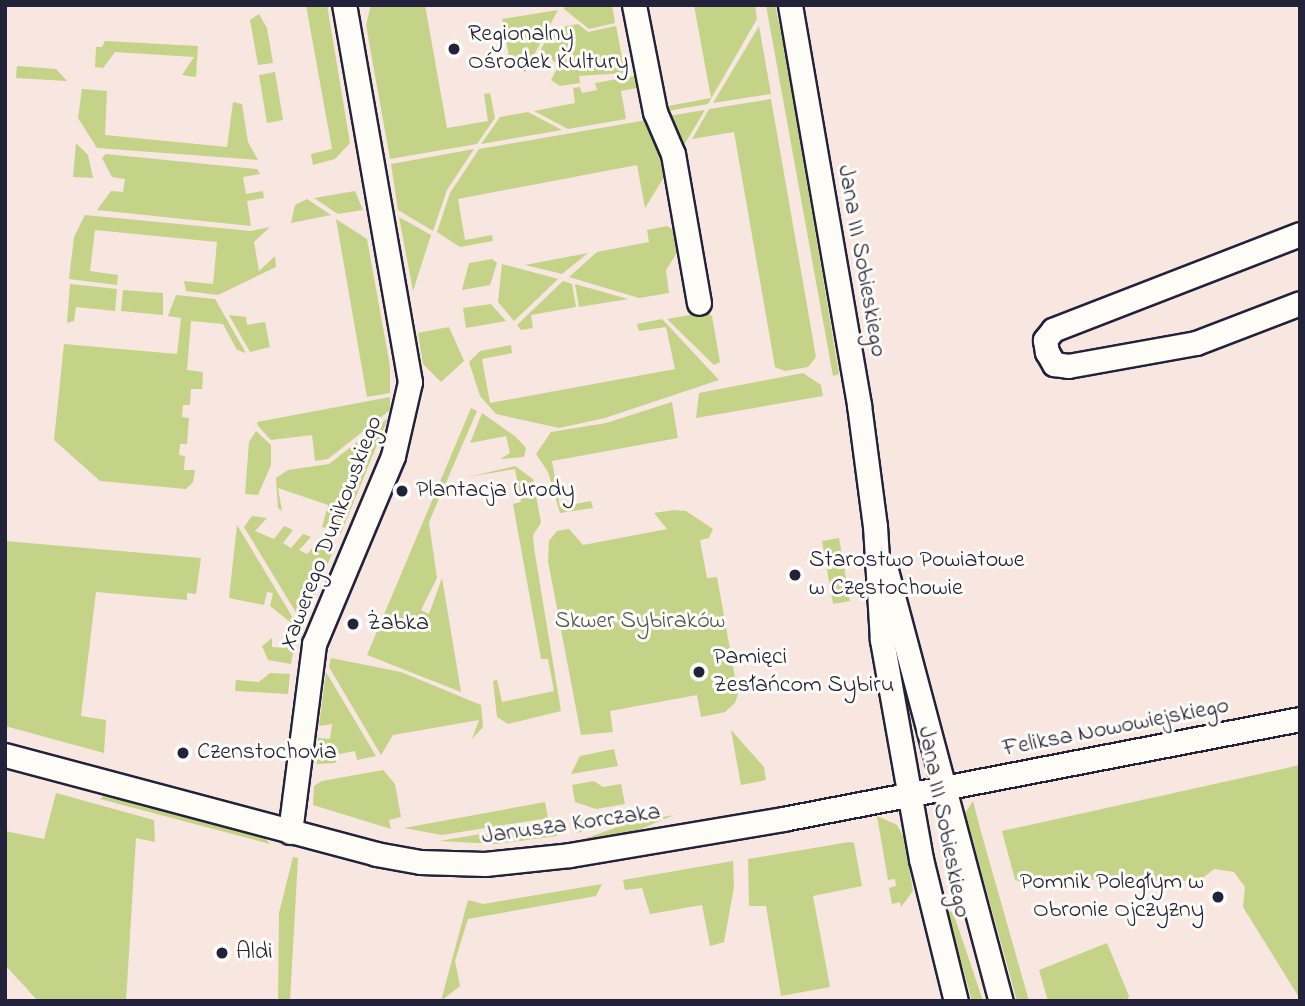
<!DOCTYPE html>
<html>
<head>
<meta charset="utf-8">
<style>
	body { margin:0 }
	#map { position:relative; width:1305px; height:1006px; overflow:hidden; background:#f8e6e0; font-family:"Indie Flower",sans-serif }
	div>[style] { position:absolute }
	.green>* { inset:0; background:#c4d387 }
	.roads { filter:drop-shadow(2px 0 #22223b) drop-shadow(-2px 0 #22223b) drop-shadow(0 2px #22223b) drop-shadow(0 -2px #22223b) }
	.minor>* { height:23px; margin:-11.5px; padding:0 11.5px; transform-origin:11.5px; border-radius:11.5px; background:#fdfcf7 }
	.dots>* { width:19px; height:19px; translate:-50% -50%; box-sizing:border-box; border:4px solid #fdfcf7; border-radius:50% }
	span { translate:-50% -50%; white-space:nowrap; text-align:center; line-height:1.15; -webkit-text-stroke:6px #fdfcf7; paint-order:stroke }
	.poi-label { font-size:24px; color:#22223b }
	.left { translate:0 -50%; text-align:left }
	.right { translate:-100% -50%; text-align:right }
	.street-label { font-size:24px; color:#22223b }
	.park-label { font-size:24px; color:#535752 }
	.frame { position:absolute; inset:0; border:7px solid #22223b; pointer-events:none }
</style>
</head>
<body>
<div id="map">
	<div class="green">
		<i style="clip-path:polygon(306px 5px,327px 5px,350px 143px,335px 159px,313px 165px,311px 154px,332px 149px)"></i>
		<i style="clip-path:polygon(371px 5px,425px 5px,447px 128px,488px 121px,484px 94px,490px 93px,495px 118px,477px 144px,390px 159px,366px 25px)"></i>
		<i style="clip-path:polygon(566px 5px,612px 5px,615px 23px,589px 29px,564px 9px)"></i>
		<i style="clip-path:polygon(694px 5px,755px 5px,757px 19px,708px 104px,667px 111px,659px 78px,668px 106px,711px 98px)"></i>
		<i style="clip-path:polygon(766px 5px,775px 5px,785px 51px,839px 374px,833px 376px)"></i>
		<i style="clip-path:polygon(558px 10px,525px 72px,510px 62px,502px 19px)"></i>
		<i style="clip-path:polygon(259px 14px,267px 28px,273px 63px,258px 65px,250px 20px)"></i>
		<i style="clip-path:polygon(578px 24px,588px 32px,616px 26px,625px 73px,579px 76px,580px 83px,560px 86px,551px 80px,559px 65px,540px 51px,552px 29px)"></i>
		<i style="clip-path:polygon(759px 26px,771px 94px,713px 103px)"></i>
		<i style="clip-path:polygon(105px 41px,198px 46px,196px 77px,182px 75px,194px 57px,115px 52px,103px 68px,95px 67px,96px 47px,102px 47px)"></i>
		<i style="clip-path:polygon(17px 66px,56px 69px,67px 81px,16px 78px)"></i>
		<i style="clip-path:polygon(275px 72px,283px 120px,267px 123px,259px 75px)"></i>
		<i style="clip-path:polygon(640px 75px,642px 87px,621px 91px,626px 119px,568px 129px,534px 111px,575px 103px,573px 88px,580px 87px,582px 93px,597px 90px,595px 83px)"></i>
		<i style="clip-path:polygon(82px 89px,107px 91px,105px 135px,227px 147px,233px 102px,242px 104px,248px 142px,258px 160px,97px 148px,78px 118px)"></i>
		<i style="clip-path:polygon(771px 99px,816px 357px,808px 367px,785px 371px,775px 367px,734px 132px,692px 139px,709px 109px)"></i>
		<i style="clip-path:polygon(705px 110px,684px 145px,668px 116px)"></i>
		<i style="clip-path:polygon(528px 112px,562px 130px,481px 144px,500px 117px)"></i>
		<i style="clip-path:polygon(653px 119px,669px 169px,645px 208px,637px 165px,458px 199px,465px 240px,492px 235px,493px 241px,460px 247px,437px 232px,450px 193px,479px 149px)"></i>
		<i style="clip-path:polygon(76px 143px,88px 155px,93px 178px,73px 177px)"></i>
		<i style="clip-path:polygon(474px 149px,447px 190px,433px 231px,398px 210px,391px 164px)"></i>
		<i style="clip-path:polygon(106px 154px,257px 169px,260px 174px,243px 177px,246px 194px,263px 191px,264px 198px,247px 201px,251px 226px,97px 210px,111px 191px,123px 192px,125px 179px,112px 177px,102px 158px)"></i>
		<i style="clip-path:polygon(355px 191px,363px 210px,338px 214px,314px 198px)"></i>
		<i style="clip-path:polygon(307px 199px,331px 215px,291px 223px,295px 205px)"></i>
		<i style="clip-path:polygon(85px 215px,251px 231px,270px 227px,254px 242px,259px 271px,275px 256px,276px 267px,218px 295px,186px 291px,184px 281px,213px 284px,217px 242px,95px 230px,90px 271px,118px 275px,117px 285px,69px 279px,74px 237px)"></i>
		<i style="clip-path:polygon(399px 217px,431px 235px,413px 291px)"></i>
		<i style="clip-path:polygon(336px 219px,367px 239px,390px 366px,390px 393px,367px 397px)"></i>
		<i style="clip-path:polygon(667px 226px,676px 232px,680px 248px,666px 270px,669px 293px,639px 298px,569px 277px,597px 252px,649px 242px,647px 230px)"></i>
		<i style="clip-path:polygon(588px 253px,562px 274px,525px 265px)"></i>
		<i style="clip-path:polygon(492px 259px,497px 263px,490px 285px,462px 290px,469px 263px)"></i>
		<i style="clip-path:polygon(502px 264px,558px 279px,514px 321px,498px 302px)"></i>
		<i style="clip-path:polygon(563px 281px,572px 284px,576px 307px,531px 315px,533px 328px,521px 330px,517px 325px)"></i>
		<i style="clip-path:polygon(70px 284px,117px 289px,115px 311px,76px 307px,74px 321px,67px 323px)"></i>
		<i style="clip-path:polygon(575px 284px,628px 299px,579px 307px)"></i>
		<i style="clip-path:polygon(123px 290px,163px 293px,163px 315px,121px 311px)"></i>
		<i style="clip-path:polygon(176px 295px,215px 299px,246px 353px,237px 350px,223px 324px,191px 321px,187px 370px,203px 372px,202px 389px,191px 389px,190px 405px,183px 405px,182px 417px,189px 418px,187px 444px,180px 444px,179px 455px,185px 456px,184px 470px,195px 470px,193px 482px,186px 489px,100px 481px,54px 440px,64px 344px,177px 354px,181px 318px,168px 316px)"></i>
		<i style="clip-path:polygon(491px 304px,506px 321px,466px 328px,463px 308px)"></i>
		<i style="clip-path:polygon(706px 312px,712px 316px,720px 362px,714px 365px,667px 319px)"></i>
		<i style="clip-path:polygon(229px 315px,246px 317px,247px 325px,265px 322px,270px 347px,250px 352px)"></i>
		<i style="clip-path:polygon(662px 319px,719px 380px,605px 418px,559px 428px,496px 414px,480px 396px,469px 362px,480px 351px,511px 345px,512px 353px,482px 359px,490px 403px,675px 369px,666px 327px,639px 331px,637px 324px)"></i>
		<i style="clip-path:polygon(449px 327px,464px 361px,441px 382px,423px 364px,418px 333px)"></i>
		<i style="clip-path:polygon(803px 373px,821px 385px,823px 396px,696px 418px,699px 393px)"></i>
		<i style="clip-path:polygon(390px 397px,390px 410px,328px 459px,315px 461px,312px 435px,271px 440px,258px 426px,257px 422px)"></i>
		<i style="clip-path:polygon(672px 402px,678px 438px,552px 461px,560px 507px,591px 501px,593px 508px,560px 513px,548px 472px,536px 454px,551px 432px,606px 423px)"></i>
		<i style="clip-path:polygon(471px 408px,477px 411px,429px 522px,437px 578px,421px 610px,429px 614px,442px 578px,461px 692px,367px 655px)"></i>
		<i style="clip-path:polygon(482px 413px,516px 437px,526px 448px,524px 457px,500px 459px,510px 453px,506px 436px,470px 443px)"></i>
		<i style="clip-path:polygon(388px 418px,341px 533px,322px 527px,328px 505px,278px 488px,282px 511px,278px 508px,276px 478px,288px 470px,329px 464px)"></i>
		<i style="clip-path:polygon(256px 431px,271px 445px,271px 465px,258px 495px,245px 494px,249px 442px)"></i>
		<i style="clip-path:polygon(515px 466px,533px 479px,541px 523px,533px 535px,534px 548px,561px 711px,508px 724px,497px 717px,493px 681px,497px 680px,502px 702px,554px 691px,548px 659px,541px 659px,513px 504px,521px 502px,515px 469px,468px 477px)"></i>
		<i style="clip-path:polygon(674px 510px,686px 511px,713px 529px,709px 538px,700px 540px,707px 578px,717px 577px,738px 694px,735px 703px,725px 712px,701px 717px,697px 695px,610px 711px,613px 732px,581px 735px,548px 561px,549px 541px,557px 531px,569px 529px,583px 545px,667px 529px,654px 513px)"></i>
		<i style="clip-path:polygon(252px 516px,267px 518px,255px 531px,274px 539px,284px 526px,293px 530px,283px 543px,291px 548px,303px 534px,311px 537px,299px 550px,307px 554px,320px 540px,335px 546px,303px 624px,244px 527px)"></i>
		<i style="clip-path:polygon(237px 525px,299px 628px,299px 629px,270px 606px,273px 593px,267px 592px,264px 605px,229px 598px)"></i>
		<i style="clip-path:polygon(839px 538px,850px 601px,833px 604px,822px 541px)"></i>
		<i style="clip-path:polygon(5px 541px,201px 558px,196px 594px,187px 593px,187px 600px,96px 592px,81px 716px,106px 720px,104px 753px,5px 726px)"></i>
		<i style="clip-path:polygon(272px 638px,272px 647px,286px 648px,286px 639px,295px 641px,291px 664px,268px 660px,262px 646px)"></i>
		<i style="clip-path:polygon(331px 658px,401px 672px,481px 705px,483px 727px,472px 739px,479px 720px,393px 735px,381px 755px,329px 667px)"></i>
		<i style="clip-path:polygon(326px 672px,376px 756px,357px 760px,355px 751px,339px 754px,335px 763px,316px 764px,318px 738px,330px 739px,332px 724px,319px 726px)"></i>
		<i style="clip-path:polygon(270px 673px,290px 674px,288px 694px,235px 691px,236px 680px,259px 682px)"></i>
		<i style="clip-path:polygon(731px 730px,764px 767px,766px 780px,741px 785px)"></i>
		<i style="clip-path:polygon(614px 749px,618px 766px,571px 774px,580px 756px)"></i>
		<i style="clip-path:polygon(1300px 765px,1300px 999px,1243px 907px,1245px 887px,1234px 872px,1214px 869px,1199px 881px,1047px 879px,1034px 885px,1015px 880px,1002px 831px)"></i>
		<i style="clip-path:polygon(383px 770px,395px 784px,401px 817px,389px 820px,391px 829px,313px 805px,314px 786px,322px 781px)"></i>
		<i style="clip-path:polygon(594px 781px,603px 787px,621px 784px,625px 804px,596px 809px,575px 802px,572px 785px)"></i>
		<i style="clip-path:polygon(56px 793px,154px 820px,155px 842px,136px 838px,126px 1001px,38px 1001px,5px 965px,5px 831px,44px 839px)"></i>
		<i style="clip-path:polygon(105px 795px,264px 837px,270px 844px,100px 799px)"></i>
		<i style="clip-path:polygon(973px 801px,981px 832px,1029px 1001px,1017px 1001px,965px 813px)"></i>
		<i style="clip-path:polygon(545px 802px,548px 818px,442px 835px,404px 828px)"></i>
		<i style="clip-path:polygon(612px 812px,620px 819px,577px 833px,575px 819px)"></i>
		<i style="clip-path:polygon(674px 815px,631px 833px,581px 840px,629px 823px)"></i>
		<i style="clip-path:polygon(877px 816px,897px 825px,904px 838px,913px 891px,901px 907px,900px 902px,892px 904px,889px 888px,896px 886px,895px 879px,888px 880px)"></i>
		<i style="clip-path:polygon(554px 822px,557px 836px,496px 844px,439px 841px)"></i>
		<i style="clip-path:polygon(849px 842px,854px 843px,862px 886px,813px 896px,830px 987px,781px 996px,766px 906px,749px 906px,748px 859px)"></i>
		<i style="clip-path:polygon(293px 857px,298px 858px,290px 1001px,278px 1001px,279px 913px)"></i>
		<i style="clip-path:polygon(733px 861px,734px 887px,724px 942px,710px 946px,702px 905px,650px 914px,642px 888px,625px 890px,623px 880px)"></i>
		<i style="clip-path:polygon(602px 884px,596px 896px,468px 919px,455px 961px,460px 986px,441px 1001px,468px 900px,483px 904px)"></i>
		<i style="clip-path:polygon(947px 911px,953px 912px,983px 1001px,972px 1001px)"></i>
		<i style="clip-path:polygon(1107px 943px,1129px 996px,1127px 1001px,1048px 1001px,1039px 970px)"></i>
	</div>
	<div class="roads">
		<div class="minor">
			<i style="left:634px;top:5px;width:109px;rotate:78.9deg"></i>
			<i style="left:655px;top:112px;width:46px;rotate:66.8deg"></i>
			<i style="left:673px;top:154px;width:151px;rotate:80.1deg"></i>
			<i style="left:790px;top:5px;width:406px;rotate:80.2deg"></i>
			<i style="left:859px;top:405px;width:122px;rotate:82.5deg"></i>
			<i style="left:875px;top:526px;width:114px;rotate:86.5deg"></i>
			<i style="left:882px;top:640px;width:222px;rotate:79.9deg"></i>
			<i style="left:921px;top:859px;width:146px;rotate:76.2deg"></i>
			<i style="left:1300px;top:234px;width:265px;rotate:158.8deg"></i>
			<i style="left:1053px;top:330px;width:13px;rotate:129deg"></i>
			<i style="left:1045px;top:340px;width:12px;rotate:81deg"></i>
			<i style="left:1047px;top:352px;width:14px;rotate:60deg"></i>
			<i style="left:1054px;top:364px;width:14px;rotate:8deg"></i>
			<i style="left:1068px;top:366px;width:130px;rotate:-10.2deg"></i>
			<i style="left:1196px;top:343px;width:111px;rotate:-21deg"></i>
			<i style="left:886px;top:570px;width:446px;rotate:75.1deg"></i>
			<i style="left:5px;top:755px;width:384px;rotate:14.9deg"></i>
			<i style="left:376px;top:854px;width:45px;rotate:10.3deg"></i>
			<i style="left:420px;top:862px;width:65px;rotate:1.8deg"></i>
			<i style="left:485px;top:864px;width:85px;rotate:-6deg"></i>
			<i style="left:570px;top:855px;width:216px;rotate:-9.6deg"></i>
			<i style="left:783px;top:819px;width:527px;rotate:-10.95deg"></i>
			<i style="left:290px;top:832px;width:190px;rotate:-82.7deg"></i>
			<i style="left:314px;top:644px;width:204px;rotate:-67.2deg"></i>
			<i style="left:393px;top:456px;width:76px;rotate:-77.1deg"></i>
			<i style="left:410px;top:382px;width:383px;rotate:-99.9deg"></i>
		</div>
	</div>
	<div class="dots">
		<i style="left:454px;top:49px;background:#22223b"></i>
		<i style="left:402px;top:491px;background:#22223b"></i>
		<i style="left:795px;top:575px;background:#22223b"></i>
		<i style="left:353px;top:624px;background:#22223b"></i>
		<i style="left:699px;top:672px;background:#22223b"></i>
		<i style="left:183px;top:753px;background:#22223b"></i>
		<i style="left:1218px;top:897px;background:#22223b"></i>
		<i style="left:222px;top:953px;background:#22223b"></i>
	</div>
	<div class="poi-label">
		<span class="left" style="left:468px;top:49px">Regionalny<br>Ośrodek Kultury</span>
		<span class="left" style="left:416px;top:491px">Plantacja Urody</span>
		<span class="left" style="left:809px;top:575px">Starostwo Powiatowe<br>w Częstochowie</span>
		<span class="left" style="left:367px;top:624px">Żabka</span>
		<span class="left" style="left:713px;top:672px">Pamięci<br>Zesłańcom Sybiru</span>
		<span class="left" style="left:197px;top:753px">Czenstochovia</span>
		<span class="right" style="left:1204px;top:897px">Pomnik Poległym w<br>Obronie Ojczyzny</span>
		<span class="left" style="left:236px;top:953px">Aldi</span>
	</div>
	<div class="street-label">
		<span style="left:861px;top:261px;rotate:80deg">Jana III Sobieskiego</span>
		<span style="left:332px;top:533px;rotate:-69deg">Xawerego Dunikowskiego</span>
		<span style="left:1116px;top:728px;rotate:-11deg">Feliksa Nowowiejskiego</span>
		<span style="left:943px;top:822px;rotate:79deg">Jana III Sobieskiego</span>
		<span style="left:571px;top:825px;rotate:-8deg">Janusza Korczaka</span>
	</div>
	<div class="park-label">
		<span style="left:640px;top:622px">Skwer Sybiraków</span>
	</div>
	<div class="frame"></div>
</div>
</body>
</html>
